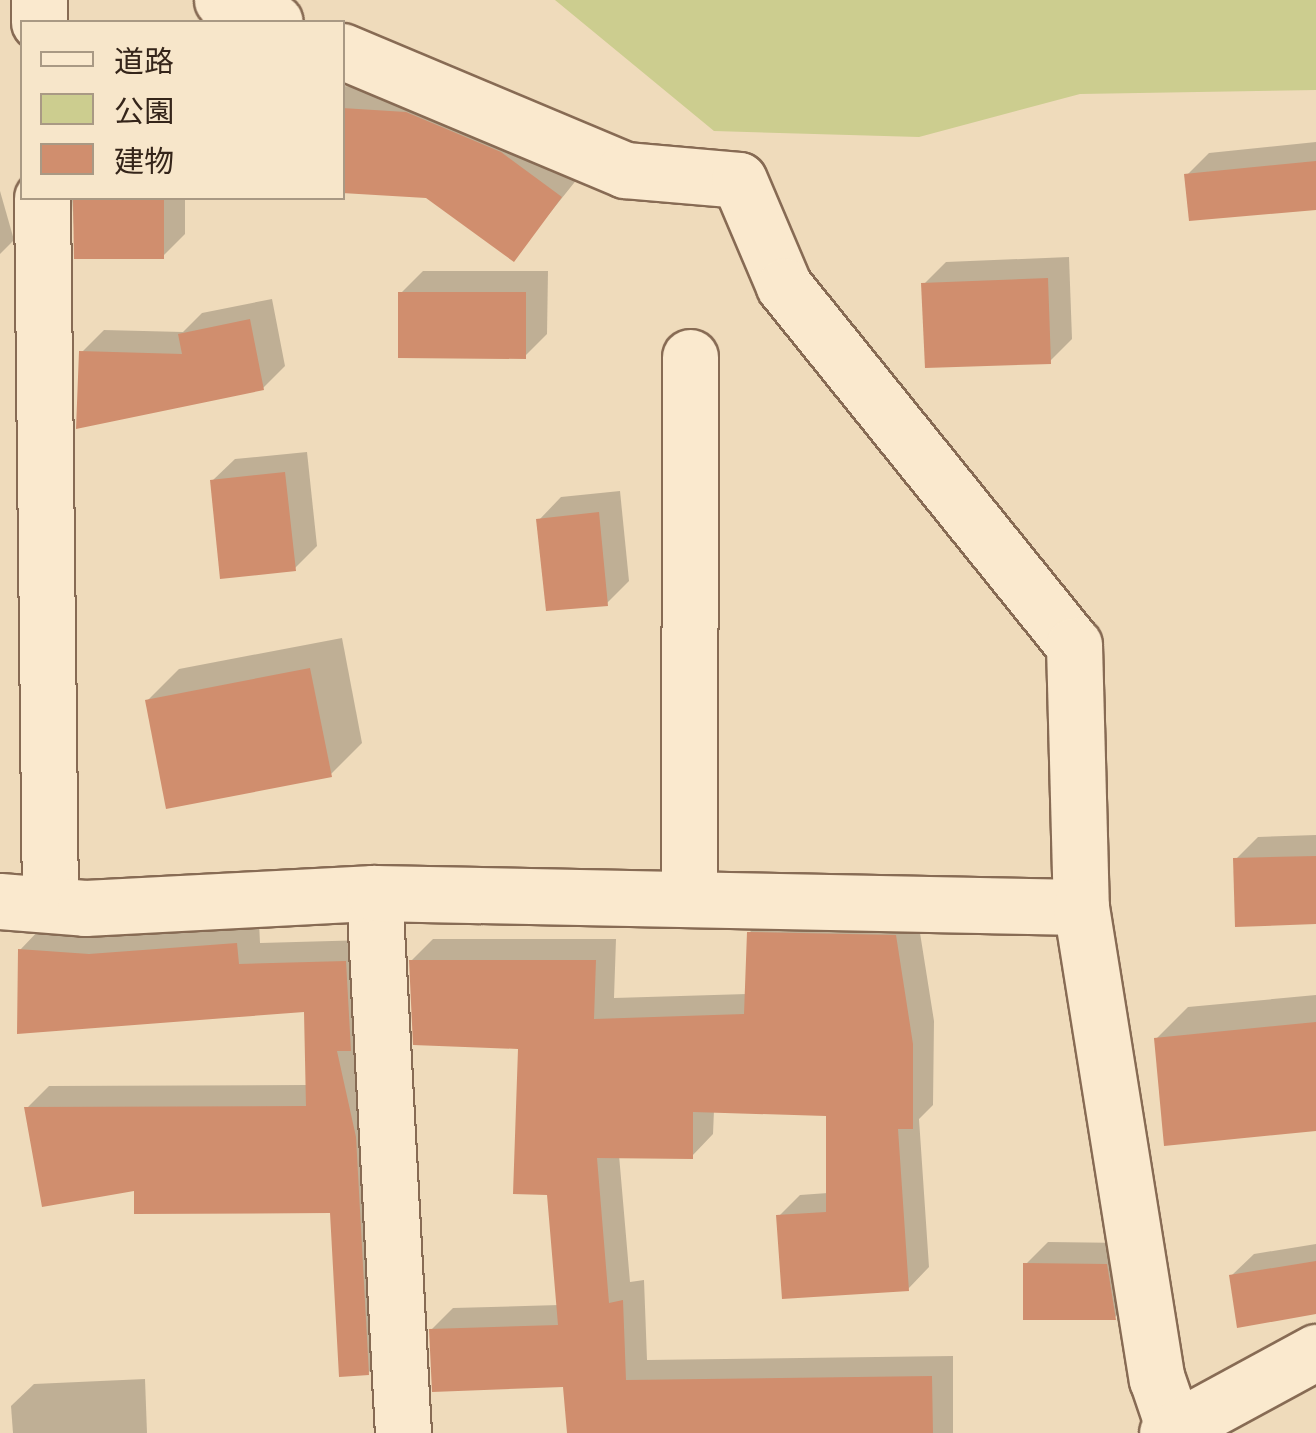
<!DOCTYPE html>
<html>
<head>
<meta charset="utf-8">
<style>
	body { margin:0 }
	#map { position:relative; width:1316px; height:1433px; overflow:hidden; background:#efdbbb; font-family:"Crimson Pro","Noto Sans JP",serif }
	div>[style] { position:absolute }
	.green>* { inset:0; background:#cccd8f }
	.shadow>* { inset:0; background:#0003 }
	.building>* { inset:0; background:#d08e6e }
	.roads { filter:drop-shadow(2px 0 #876b54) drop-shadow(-2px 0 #876b54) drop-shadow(0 2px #876b54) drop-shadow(0 -2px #876b54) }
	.street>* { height:55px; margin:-27.5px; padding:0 27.5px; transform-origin:27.5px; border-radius:27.5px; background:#fae9ce }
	span { translate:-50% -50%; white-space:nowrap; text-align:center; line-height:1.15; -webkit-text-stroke:8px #f7e6ca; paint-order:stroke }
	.legend { position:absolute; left:20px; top:20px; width:325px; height:180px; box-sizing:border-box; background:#f7e6ca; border:2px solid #a99984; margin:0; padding:12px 18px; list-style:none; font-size:30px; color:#35251a }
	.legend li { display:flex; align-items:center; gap:20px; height:50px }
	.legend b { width:50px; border:2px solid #a99984 }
</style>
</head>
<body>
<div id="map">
	<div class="green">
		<i style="clip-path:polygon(555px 0,1316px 0,1316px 90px,1080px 94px,919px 137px,714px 131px)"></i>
	</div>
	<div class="shadow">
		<i style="clip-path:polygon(342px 86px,429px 91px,582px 173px,513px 259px,426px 195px,342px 190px)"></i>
		<i style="clip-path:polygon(1316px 142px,1316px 207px,1187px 175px,1209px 153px)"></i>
		<i style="clip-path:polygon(0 191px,14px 240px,0 254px)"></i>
		<i style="clip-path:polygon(72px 198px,185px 198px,185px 234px,163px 256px,76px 256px)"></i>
		<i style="clip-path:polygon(1069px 257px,1072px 339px,1050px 361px,924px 284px,946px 262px)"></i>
		<i style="clip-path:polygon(423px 271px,548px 271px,547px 334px,525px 356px,401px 293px)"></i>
		<i style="clip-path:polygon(272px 299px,285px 366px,263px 388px,82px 352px,104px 330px,183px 332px,202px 313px)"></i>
		<i style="clip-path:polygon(307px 452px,317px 546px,295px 568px,212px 481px,235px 459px)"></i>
		<i style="clip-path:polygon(620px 491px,629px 581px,607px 603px,539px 520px,561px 497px)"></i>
		<i style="clip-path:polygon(342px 638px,362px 743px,330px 775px,147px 701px,179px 669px)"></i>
		<i style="clip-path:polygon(1316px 835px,1316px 922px,1236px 859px,1258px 837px)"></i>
		<i style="clip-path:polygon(771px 911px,917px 914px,934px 1021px,933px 1105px,919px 1119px,929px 1267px,908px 1289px,779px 1216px,800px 1195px,828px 1193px,828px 1114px,714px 1110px,713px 1134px,692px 1156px,619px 1155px,630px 1282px,644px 1280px,647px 1360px,953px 1356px,953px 1433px,570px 1433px,566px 1385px,431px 1330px,453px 1308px,559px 1305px,549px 1192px,520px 1046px,411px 961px,433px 939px,616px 939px,614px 998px,747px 994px,749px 933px)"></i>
		<i style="clip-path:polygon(259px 922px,260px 943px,368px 940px,390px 1350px,368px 1373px,333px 1211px,137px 1188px,27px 1108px,49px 1086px,308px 1085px,306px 1010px,20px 950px,42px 927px)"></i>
		<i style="clip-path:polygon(1316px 995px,1316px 1129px,1156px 1039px,1188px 1007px)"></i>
		<i style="clip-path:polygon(1048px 1242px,1128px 1243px,1137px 1295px,1115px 1317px,1026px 1264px)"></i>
		<i style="clip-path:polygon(1316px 1244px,1316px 1311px,1231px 1276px,1254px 1254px)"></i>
		<i style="clip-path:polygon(145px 1379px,147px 1433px,13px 1433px,11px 1406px,34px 1384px)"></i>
	</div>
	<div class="building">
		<i style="clip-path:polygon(342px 108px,406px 112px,501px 152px,562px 197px,514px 262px,426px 198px,342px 193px)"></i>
		<i style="clip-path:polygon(1316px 161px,1316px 210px,1189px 221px,1184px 174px)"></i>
		<i style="clip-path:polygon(73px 198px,164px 198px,164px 259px,74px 259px)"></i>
		<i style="clip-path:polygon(1048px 278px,1051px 364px,925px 368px,921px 283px)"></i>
		<i style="clip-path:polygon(398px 292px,526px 292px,526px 359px,398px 358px)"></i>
		<i style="clip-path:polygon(250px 319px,264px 390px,76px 429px,79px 351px,182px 354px,178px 334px)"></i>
		<i style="clip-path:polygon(285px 472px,296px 571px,220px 579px,210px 480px)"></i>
		<i style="clip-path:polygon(599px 512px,608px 606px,546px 611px,536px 519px)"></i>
		<i style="clip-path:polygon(310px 668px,332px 777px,166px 809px,145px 700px)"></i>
		<i style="clip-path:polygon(1316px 856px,1316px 924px,1235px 927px,1233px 858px)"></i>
		<i style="clip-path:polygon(747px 932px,896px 935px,913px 1044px,913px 1129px,898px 1129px,909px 1291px,782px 1299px,776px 1215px,826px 1212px,826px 1116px,693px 1112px,693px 1159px,597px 1158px,609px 1303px,623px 1300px,626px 1380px,932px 1376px,933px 1433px,567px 1433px,563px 1387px,432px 1392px,429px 1329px,558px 1325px,547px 1195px,513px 1194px,518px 1049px,413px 1045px,409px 960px,596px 960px,594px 1019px,744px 1014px)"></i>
		<i style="clip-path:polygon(237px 943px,239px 964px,346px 961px,351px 1051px,337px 1051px,356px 1137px,369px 1375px,339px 1377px,330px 1213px,134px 1214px,134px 1191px,42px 1207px,24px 1107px,306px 1106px,304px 1012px,17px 1034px,18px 949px,89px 954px)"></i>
		<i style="clip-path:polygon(1316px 1022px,1316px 1131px,1164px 1146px,1154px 1038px)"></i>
		<i style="clip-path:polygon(1316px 1261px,1316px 1314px,1237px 1328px,1229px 1275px)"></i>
		<i style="clip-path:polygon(1023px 1263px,1107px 1264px,1116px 1320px,1023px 1320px)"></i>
	</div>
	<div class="roads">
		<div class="street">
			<i style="left:39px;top:0;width:22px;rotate:90deg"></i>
			<i style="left:222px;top:0;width:57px;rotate:22.5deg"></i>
			<i style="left:342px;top:51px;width:307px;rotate:22.8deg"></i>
			<i style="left:625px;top:170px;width:114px;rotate:5deg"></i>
			<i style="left:739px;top:180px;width:115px;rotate:67deg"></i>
			<i style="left:784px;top:286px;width:461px;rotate:51.1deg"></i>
			<i style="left:1074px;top:645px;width:262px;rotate:88.5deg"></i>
			<i style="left:42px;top:198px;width:706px;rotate:89.35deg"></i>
			<i style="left:374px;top:893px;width:541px;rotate:86.93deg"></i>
			<i style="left:689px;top:899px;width:542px;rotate:-89.89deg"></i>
			<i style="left:0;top:901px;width:85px;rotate:4.7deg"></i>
			<i style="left:85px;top:908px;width:289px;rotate:-3deg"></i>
			<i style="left:374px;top:893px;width:707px;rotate:1.13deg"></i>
			<i style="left:1081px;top:907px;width:478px;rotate:80.9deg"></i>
			<i style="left:1157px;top:1379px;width:53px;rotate:71.2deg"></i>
			<i style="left:1167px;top:1433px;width:170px;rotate:-28.5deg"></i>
		</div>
	</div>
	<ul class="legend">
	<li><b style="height:12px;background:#fae9ce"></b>道路</li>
	<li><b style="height:28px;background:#cccd8f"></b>公園</li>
	<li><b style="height:28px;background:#d08e6e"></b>建物</li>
	</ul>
</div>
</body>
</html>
